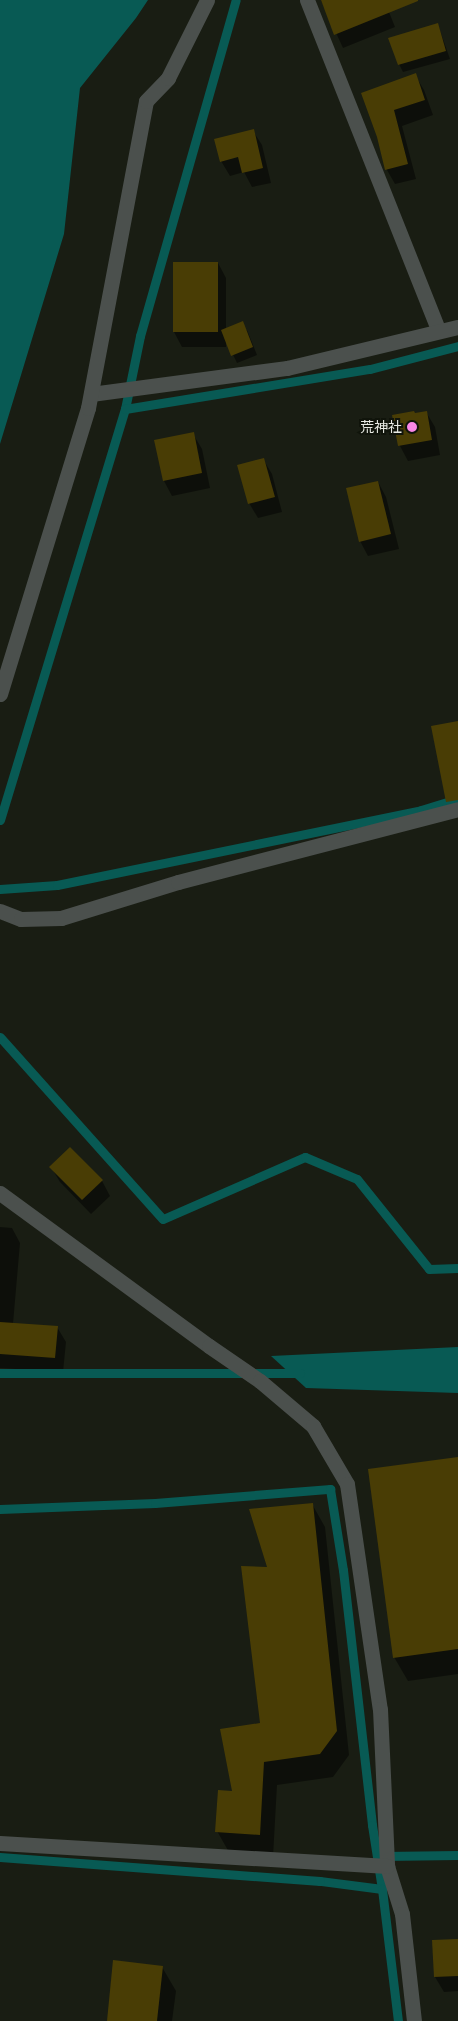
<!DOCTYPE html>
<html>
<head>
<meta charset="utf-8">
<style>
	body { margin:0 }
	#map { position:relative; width:458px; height:2021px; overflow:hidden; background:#191d13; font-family:Lato,"Noto Sans JP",sans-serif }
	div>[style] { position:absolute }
	.water>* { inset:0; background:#085a54 }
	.shadow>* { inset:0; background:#0007 }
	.stream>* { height:9px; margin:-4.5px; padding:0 4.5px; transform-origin:4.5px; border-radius:4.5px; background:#085a54 }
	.building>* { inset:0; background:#493d05 }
	.minor>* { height:15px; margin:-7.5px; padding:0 7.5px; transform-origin:7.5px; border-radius:7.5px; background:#4b504d }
	.dots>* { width:14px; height:14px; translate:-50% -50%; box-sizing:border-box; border:2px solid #10140b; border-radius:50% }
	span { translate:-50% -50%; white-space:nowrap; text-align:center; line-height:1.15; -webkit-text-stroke:4px #10140b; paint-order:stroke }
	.poi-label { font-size:14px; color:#e9ebe5 }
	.right { translate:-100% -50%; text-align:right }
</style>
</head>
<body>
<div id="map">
	<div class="water">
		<i style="clip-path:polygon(0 0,148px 0,136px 18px,80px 88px,64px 234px,0 444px)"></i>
		<i style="clip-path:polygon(458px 1347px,458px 1393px,306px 1388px,271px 1356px)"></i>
	</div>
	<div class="shadow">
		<i style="clip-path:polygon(321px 0,391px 0,385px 2px,395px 27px,343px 48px)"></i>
		<i style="clip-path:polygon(438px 25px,450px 59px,403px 72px,399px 64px)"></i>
		<i style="clip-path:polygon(415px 75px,424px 90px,433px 115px,402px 126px,416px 179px,395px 184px,387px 170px,379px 137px,363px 94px)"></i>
		<i style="clip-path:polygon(253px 131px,262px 145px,271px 183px,252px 187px,244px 172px,230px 176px,221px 161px)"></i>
		<i style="clip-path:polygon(175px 263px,218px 263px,226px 278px,226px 329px,247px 330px,257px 355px,237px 363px,226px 340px,226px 347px,182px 347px,174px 332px)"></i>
		<i style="clip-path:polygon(426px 412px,435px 427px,440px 455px,408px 461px,400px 446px,394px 416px)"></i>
		<i style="clip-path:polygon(193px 434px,202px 449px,210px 488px,172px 496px,164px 481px)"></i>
		<i style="clip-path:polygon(263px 459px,272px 474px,282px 512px,258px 518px,249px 503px)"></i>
		<i style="clip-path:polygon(378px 482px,386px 497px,399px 549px,368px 556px,360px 541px)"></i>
		<i style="clip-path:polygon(51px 1167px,102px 1181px,110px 1196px,91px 1214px,60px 1182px)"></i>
		<i style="clip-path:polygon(0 1227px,12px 1228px,20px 1243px,13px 1324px,57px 1327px,66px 1342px,63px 1372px,0 1368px)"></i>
		<i style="clip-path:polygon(458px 1458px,458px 1674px,408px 1681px,394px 1657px)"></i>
		<i style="clip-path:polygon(312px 1504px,325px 1527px,349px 1755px,333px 1777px,277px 1785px,273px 1857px,230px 1854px,217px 1831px,261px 1724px,268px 1568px)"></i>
		<i style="clip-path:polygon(458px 1940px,458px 1991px,444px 1992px,435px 1977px,433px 1941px)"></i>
		<i style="clip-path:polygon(162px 1967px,176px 1991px,172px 2021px,108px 2021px)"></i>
	</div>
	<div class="stream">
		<i style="left:125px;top:409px;width:75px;rotate:-78.4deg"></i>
		<i style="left:140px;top:336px;width:349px;rotate:-74.1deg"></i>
		<i style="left:0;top:820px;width:430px;rotate:-73.1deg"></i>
		<i style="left:125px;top:409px;width:248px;rotate:-9.3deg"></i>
		<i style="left:370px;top:369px;width:91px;rotate:-14.6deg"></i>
		<i style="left:0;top:889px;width:57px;rotate:-4deg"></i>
		<i style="left:57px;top:885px;width:372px;rotate:-11.6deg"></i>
		<i style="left:421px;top:810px;width:39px;rotate:-17deg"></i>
		<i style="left:0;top:1037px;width:244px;rotate:48.2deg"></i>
		<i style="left:163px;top:1219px;width:155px;rotate:-23.6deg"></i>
		<i style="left:305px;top:1157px;width:56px;rotate:22.9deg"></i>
		<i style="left:357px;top:1179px;width:115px;rotate:51.3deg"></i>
		<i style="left:429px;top:1269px;width:29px;rotate:-2deg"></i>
		<i style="left:0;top:1373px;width:300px"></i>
		<i style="left:0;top:1509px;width:155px;rotate:-2.2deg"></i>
		<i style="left:155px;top:1503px;width:176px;rotate:-4.6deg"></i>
		<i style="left:330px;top:1489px;width:82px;rotate:80.9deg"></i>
		<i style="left:343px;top:1570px;width:257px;rotate:83.5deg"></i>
		<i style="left:372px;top:1825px;width:65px;rotate:81.1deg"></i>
		<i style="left:382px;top:1889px;width:63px;rotate:-172.6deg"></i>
		<i style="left:320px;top:1881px;width:321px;rotate:-175.7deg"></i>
		<i style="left:383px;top:1856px;width:75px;rotate:-0.8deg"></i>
		<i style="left:382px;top:1889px;width:133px;rotate:83.1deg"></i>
	</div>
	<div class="building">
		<i style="clip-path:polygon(321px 0,418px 0,418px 1px,334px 35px)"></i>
		<i style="clip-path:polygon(438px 23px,446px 51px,398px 65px,388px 38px)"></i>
		<i style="clip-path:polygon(416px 73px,425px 100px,394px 110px,408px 164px,385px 170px,377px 137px,361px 93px)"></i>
		<i style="clip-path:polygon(254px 129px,263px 168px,242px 173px,238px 157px,220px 162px,214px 139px)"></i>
		<i style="clip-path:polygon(173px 262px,218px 262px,218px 332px,173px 332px)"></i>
		<i style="clip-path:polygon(243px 321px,253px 347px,231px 356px,221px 330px)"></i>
		<i style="clip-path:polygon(414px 411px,415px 413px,427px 411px,432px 440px,398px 446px,392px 415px)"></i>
		<i style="clip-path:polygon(194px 432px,202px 473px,163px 481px,154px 440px)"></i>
		<i style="clip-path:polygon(264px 458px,275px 497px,248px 504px,237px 465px)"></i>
		<i style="clip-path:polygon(378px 481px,391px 534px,359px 542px,346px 488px)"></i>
		<i style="clip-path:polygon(458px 721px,458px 800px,446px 802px,431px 726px)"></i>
		<i style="clip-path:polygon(70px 1147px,103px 1180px,82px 1200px,49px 1167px)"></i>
		<i style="clip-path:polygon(0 1322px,58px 1326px,55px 1358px,0 1354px)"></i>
		<i style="clip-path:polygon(458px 1457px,458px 1649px,393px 1658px,368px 1469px)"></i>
		<i style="clip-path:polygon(313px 1503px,337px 1731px,320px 1754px,264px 1762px,260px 1835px,215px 1832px,218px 1790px,232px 1791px,220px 1729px,260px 1723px,241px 1566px,267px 1567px,249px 1509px)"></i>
		<i style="clip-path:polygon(458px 1939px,458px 1976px,434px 1977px,432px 1940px)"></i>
		<i style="clip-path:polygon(113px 1960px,163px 1966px,157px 2021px,107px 2021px)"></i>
	</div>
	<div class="minor">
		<i style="left:307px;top:0;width:356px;rotate:68.3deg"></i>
		<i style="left:91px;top:394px;width:198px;rotate:-7.6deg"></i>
		<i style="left:287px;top:368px;width:176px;rotate:-13.5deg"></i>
		<i style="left:0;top:694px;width:299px;rotate:-72.9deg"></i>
		<i style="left:88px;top:408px;width:312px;rotate:-79.3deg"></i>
		<i style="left:146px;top:101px;width:32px;rotate:-46deg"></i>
		<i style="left:168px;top:78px;width:87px;rotate:-63.4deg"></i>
		<i style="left:0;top:911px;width:22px;rotate:21deg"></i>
		<i style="left:21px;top:919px;width:40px;rotate:-1.4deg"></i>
		<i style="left:61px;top:918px;width:122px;rotate:-17.1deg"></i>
		<i style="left:178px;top:882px;width:289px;rotate:-14.6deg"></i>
		<i style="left:0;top:1193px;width:259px;rotate:36.2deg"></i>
		<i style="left:209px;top:1346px;width:62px;rotate:34.5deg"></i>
		<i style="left:260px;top:1381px;width:70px;rotate:40.3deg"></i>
		<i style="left:313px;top:1426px;width:67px;rotate:59.6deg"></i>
		<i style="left:347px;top:1484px;width:227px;rotate:81.7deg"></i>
		<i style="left:380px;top:1709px;width:157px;rotate:87.4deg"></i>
		<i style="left:387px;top:1866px;width:50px;rotate:72.6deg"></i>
		<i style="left:402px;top:1914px;width:108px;rotate:83.6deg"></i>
		<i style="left:0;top:1843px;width:388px;rotate:3.4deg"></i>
	</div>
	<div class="dots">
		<i style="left:412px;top:427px;background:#fa87e7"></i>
	</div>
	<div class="poi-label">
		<span class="right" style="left:402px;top:427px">荒神社</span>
	</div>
</div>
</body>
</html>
